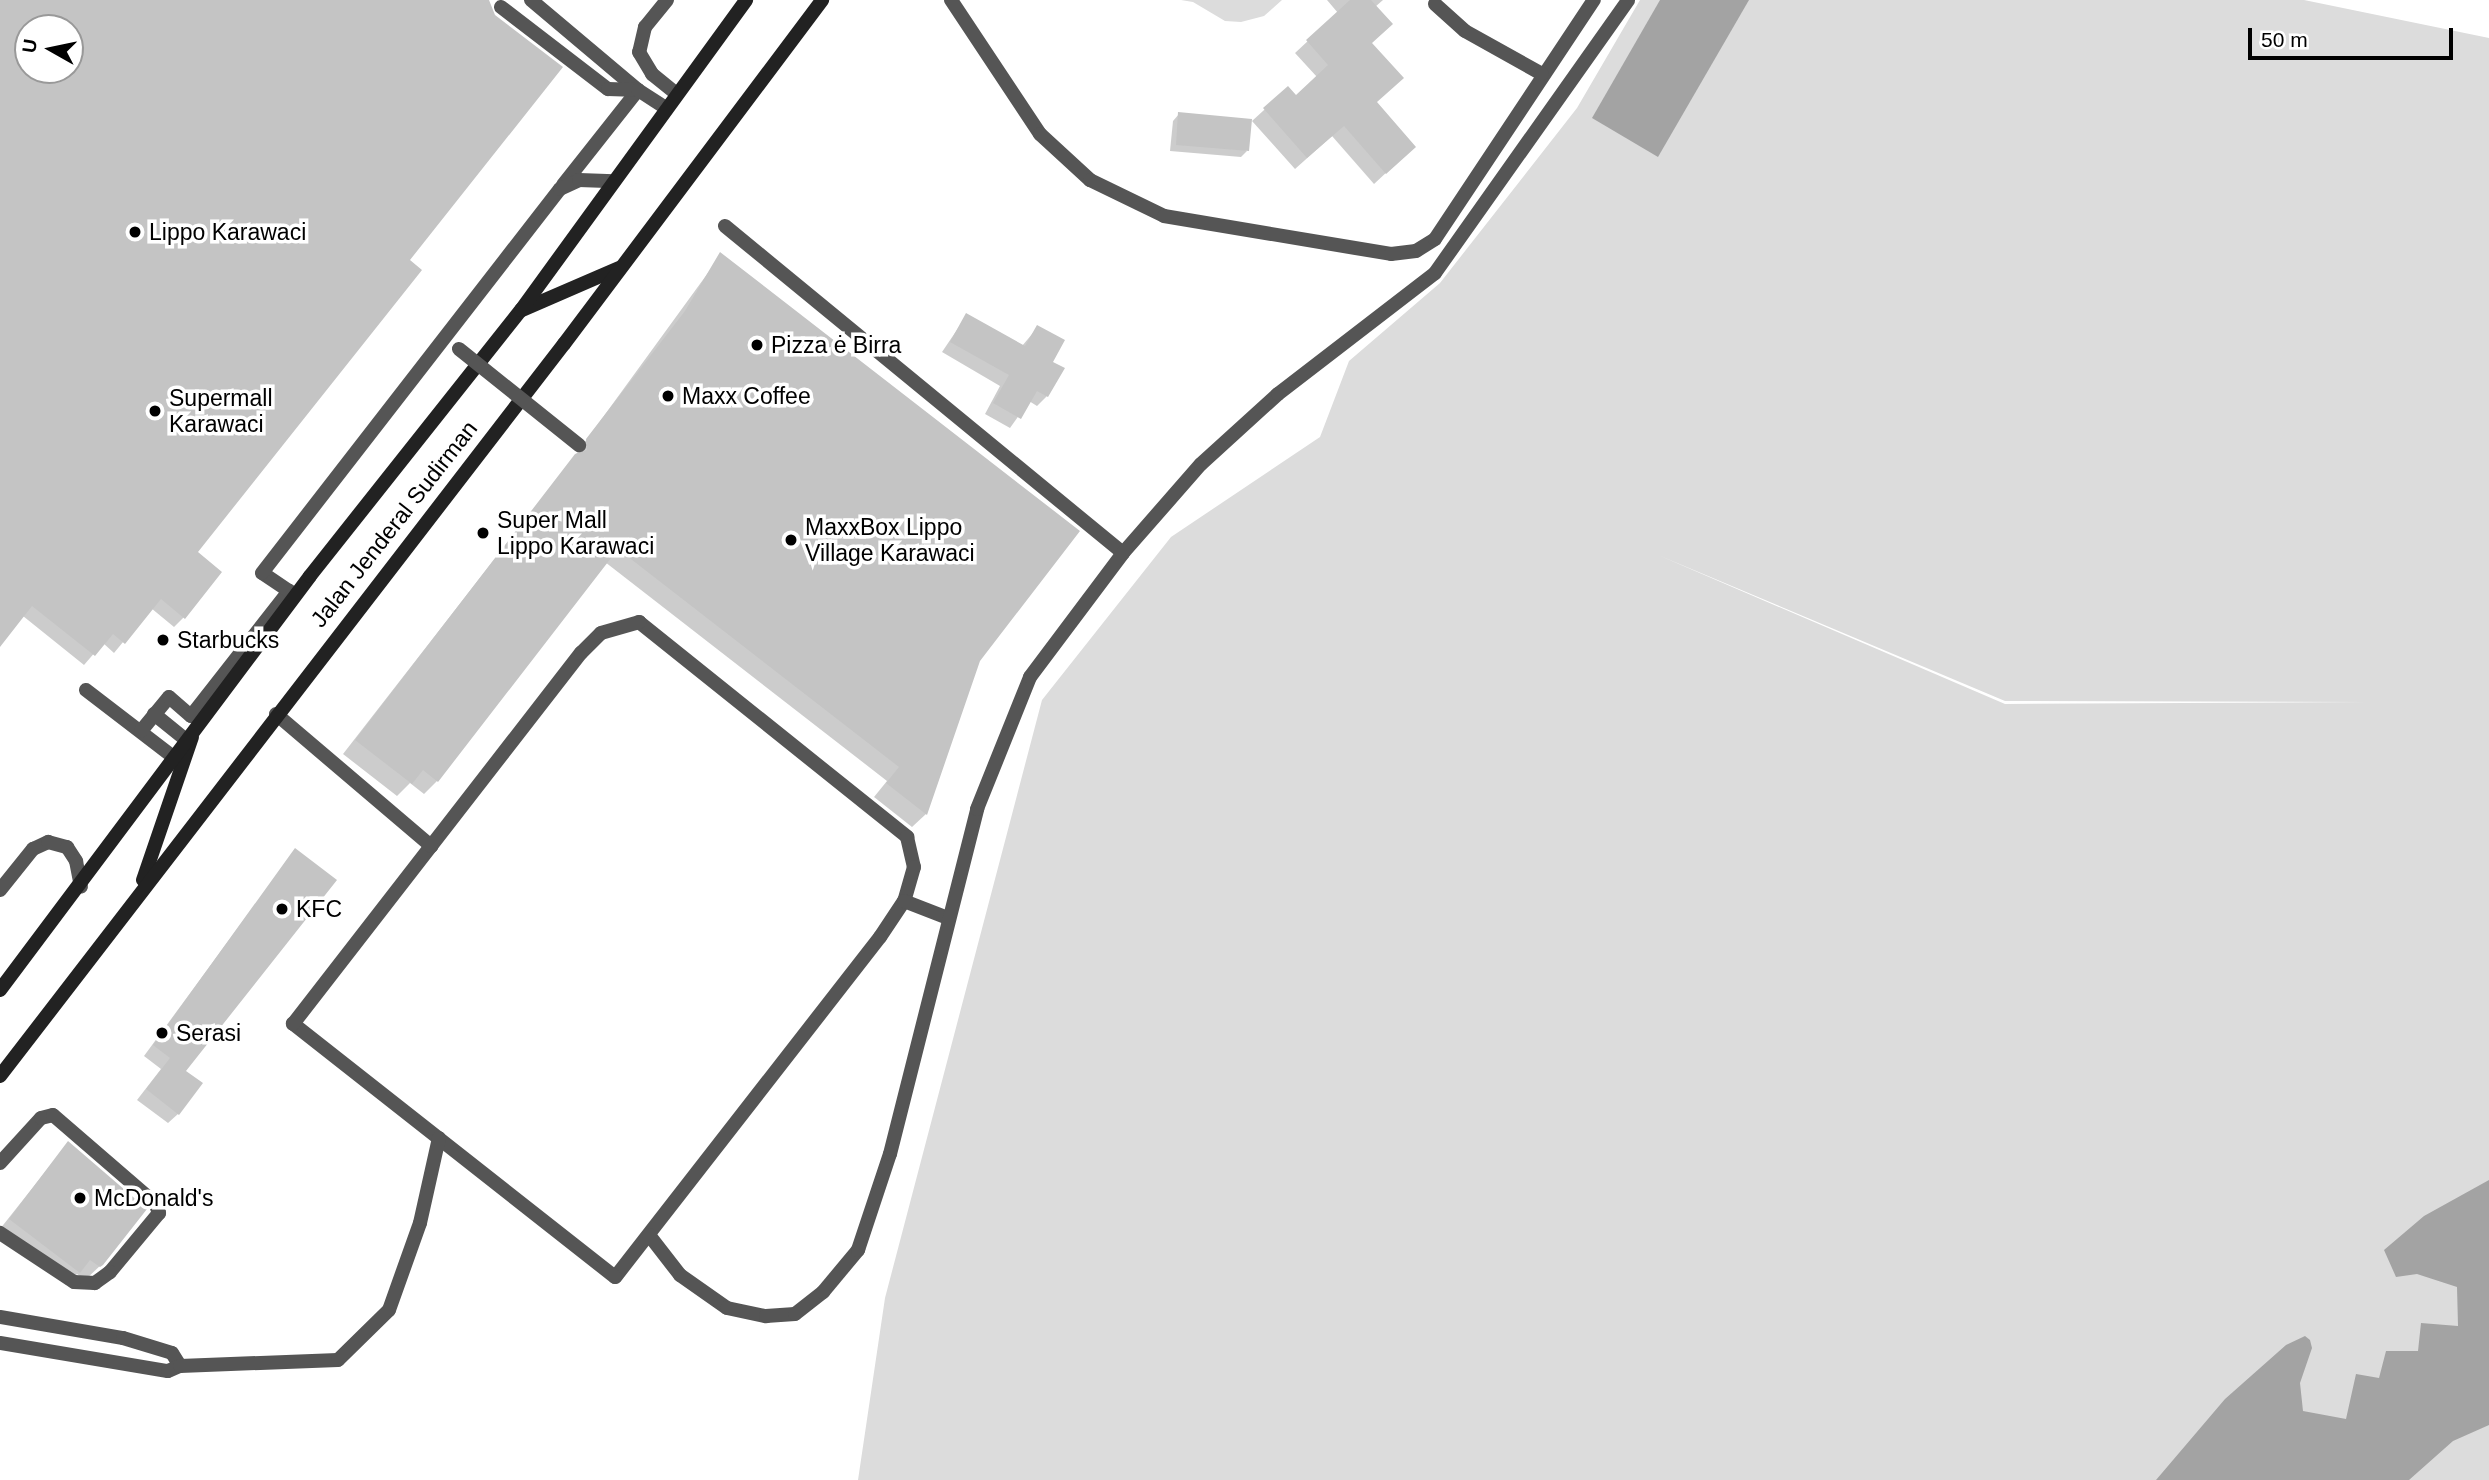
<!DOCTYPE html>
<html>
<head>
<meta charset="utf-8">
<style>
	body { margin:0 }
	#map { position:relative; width:2489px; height:1480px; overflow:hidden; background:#fff; font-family:Arial,sans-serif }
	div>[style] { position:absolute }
	.green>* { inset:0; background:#dcdcdc }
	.water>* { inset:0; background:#a3a3a3 }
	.shadow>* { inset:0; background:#0003 }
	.building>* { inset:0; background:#c4c4c4 }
	.lane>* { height:14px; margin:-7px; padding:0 7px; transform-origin:7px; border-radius:7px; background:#555 }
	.secondary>* { height:14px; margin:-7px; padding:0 7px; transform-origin:7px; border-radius:7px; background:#222 }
	.street-bridge>* { height:14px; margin:-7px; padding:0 7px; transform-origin:7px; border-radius:7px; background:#555 }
	.dots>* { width:19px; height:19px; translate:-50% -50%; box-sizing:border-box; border:4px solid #fff; border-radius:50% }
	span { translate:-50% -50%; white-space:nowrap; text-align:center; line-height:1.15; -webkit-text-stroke:7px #fff; paint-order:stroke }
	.poi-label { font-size:23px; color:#000 }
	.left { translate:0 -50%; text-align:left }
	.street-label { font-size:23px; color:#000 }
	.north { position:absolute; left:14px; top:14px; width:70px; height:70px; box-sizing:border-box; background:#fff; border:2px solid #999; border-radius:50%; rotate:279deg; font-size:19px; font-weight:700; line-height:28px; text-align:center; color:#000 }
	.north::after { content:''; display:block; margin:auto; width:24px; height:32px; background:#000; clip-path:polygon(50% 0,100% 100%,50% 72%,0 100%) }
	.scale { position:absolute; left:2248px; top:28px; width:205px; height:32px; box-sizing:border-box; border:4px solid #000; border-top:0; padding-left:9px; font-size:21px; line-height:24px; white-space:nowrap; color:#000; -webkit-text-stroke:5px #fff; paint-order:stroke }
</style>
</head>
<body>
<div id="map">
	<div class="green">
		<i style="clip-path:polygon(1181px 0,1282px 0,1264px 16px,1241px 22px,1225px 21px,1193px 2px)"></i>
		<i style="clip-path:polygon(evenodd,1640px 0,2304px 0,2489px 38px,2489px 1480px,858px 1480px,885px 1298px,1042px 700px,1171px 537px,1320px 437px,1349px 361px,1440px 283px,1577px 108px,1640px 0,1658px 555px,2005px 701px,2369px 702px,2005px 704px,1658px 555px)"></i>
	</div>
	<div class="water">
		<i style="clip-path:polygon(1660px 0,1749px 0,1658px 157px,1592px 118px)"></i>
		<i style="clip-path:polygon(2489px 1180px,2489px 1425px,2453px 1441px,2409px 1480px,2156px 1480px,2225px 1399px,2286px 1345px,2305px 1336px,2310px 1340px,2312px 1348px,2300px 1383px,2303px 1411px,2346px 1419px,2356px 1374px,2379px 1378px,2386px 1351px,2418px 1351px,2421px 1323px,2458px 1326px,2457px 1287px,2417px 1274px,2396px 1277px,2384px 1250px,2424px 1216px)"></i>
	</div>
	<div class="shadow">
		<i style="clip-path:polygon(evenodd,0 0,487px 0,494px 16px,407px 260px,196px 552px,184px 617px,174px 627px,151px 608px,114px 653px,103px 643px,84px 665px,23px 616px,0 644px,0 0,28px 28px,70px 28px,70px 70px,28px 70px,28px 28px)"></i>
		<i style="clip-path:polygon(1327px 0,1383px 0,1375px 7px,1370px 43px,1375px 103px,1402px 158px,1374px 184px,1332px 136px,1295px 169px,1252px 121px,1288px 88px,1295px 97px,1317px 77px,1295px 53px,1338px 13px)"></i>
		<i style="clip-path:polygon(1179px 114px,1247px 151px,1241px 157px,1170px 151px,1173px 121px)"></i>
		<i style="clip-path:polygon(721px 255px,978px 660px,926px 814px,912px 827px,874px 797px,887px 781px,605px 562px,437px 781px,424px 794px,410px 783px,397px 796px,343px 754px,574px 457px)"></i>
		<i style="clip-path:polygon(967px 315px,1022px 346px,1038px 327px,1051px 363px,1047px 396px,1037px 406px,1029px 401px,1010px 428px,985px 414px,1000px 386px,942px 352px)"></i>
		<i style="clip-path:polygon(295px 850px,184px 1071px,178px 1114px,168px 1123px,137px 1100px,161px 1069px,144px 1056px)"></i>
		<i style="clip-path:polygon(68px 1143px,102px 1264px,85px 1280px,77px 1274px,66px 1285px,0 1229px)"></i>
	</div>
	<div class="building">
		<i style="clip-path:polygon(evenodd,0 0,489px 0,495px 15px,563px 67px,410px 260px,422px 270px,198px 552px,222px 572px,185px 619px,161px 599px,125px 644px,113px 634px,95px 656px,32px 606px,0 647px,0 0,28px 28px,70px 28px,70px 70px,28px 70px,28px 28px)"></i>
		<i style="clip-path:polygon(1350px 0,1371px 0,1393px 24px,1372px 43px,1404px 78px,1377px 102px,1416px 147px,1386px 174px,1344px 126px,1307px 158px,1263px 108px,1288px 86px,1296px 95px,1328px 65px,1306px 40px)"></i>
		<i style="clip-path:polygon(1178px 112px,1252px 119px,1249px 151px,1176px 145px)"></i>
		<i style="clip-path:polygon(720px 252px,1080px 531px,980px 661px,927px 815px,886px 783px,899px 767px,618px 549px,438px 782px,423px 770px,412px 784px,355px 740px,575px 454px,587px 450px,586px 439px,685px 311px)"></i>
		<i style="clip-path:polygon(966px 313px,1025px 346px,1037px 325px,1065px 340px,1053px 362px,1065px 368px,1048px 397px,1037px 391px,1021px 419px,993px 403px,1009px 375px,950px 342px)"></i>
		<i style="clip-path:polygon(295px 848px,337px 880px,186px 1071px,203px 1083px,179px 1115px,146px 1089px,170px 1058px,153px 1045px)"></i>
		<i style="clip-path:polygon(68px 1141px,147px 1209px,103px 1265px,100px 1267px,90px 1260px,80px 1273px,9px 1219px)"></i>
	</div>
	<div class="lane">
		<i style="left:531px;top:0;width:140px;rotate:40.1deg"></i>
		<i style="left:638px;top:90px;width:121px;rotate:128.3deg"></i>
		<i style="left:667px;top:0;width:35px;rotate:129deg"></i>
		<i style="left:645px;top:27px;width:26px;rotate:103deg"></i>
		<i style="left:639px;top:52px;width:26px;rotate:59deg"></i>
		<i style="left:652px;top:74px;width:32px;rotate:39deg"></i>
		<i style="left:951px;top:0;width:161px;rotate:56.4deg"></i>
		<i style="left:1040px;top:134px;width:68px;rotate:42.6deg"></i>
		<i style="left:1090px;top:180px;width:82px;rotate:25.9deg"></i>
		<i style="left:1164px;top:216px;width:230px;rotate:9.5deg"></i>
		<i style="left:1391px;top:254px;width:25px;rotate:-7deg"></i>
		<i style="left:1416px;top:251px;width:22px;rotate:-32deg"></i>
		<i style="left:1435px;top:239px;width:287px;rotate:-56.4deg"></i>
		<i style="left:1435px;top:4px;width:40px;rotate:42deg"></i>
		<i style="left:1465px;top:31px;width:88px;rotate:29.2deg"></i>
		<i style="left:501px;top:7px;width:135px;rotate:37.5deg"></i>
		<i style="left:608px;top:89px;width:30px;rotate:2deg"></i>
		<i style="left:638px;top:90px;width:33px;rotate:33deg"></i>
		<i style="left:725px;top:226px;width:515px;rotate:39.41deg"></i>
		<i style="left:639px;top:622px;width:344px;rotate:38.7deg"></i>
		<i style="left:907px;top:837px;width:31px;rotate:77deg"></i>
		<i style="left:914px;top:867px;width:35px;rotate:106deg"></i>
		<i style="left:904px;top:901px;width:43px;rotate:123.7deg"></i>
		<i style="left:880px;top:937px;width:431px;rotate:127.9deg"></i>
		<i style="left:615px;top:1277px;width:410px;rotate:-141.8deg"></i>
		<i style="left:293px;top:1024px;width:470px;rotate:-52.2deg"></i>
		<i style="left:581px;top:653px;width:28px;rotate:-45deg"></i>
		<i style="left:601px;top:633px;width:40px;rotate:-16deg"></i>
		<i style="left:86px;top:690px;width:108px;rotate:37.5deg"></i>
		<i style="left:154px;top:714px;width:40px;rotate:39deg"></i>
		<i style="left:276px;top:714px;width:204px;rotate:40.4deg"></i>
		<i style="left:141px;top:731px;width:44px;rotate:-50.5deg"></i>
		<i style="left:169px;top:697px;width:29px;rotate:41deg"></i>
		<i style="left:191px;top:716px;width:159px;rotate:-51.9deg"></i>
		<i style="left:289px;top:591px;width:32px;rotate:-146deg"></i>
		<i style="left:262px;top:573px;width:486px;rotate:-52.2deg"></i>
		<i style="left:560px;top:189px;width:21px;rotate:-25deg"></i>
		<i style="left:579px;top:180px;width:35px;rotate:2deg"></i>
		<i style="left:0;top:890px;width:53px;rotate:-51.2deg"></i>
		<i style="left:33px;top:849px;width:17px;rotate:-25deg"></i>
		<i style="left:48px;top:842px;width:20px;rotate:15deg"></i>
		<i style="left:67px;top:847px;width:17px;rotate:57deg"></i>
		<i style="left:76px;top:861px;width:26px;rotate:79deg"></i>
		<i style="left:904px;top:901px;width:47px;rotate:21.1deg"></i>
		<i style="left:0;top:1163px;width:61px;rotate:-47.7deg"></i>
		<i style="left:41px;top:1118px;width:12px;rotate:-14deg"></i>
		<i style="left:53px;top:1115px;width:135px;rotate:40.8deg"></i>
		<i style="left:155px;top:1203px;width:11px;rotate:68deg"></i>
		<i style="left:159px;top:1213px;width:77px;rotate:129.7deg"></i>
		<i style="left:110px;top:1272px;width:19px;rotate:144deg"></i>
		<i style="left:95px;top:1283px;width:21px;rotate:-177deg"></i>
		<i style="left:74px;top:1282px;width:89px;rotate:-146.5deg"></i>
		<i style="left:649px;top:1235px;width:51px;rotate:52.2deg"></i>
		<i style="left:680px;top:1275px;width:57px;rotate:35.1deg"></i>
		<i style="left:727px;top:1308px;width:40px;rotate:12deg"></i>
		<i style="left:766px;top:1316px;width:29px;rotate:-4deg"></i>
		<i style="left:795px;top:1314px;width:36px;rotate:-38deg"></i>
		<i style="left:823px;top:1292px;width:55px;rotate:-50.2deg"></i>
		<i style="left:858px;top:1250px;width:101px;rotate:-71.6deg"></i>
		<i style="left:890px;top:1154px;width:356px;rotate:-75.8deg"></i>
		<i style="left:977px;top:809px;width:142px;rotate:-68.1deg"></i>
		<i style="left:1030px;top:677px;width:155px;rotate:-53.1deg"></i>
		<i style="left:1123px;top:553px;width:118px;rotate:-48.8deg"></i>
		<i style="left:1201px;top:464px;width:104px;rotate:-42.3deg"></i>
		<i style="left:1278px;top:394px;width:198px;rotate:-37.6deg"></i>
		<i style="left:1435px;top:273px;width:334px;rotate:-54.7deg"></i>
		<i style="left:0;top:1317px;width:125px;rotate:9.7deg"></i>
		<i style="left:123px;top:1338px;width:51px;rotate:17deg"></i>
		<i style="left:172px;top:1353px;width:15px;rotate:58deg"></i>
		<i style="left:0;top:1343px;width:170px;rotate:9.5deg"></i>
		<i style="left:168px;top:1371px;width:13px;rotate:-23deg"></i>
		<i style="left:180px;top:1366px;width:158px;rotate:-2.2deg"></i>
		<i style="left:338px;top:1360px;width:71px;rotate:-44.4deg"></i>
		<i style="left:389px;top:1310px;width:92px;rotate:-70.4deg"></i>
		<i style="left:420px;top:1223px;width:87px;rotate:-77.4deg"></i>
	</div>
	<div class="secondary">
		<i style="left:522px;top:310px;width:106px;rotate:-23.4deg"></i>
		<i style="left:143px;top:880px;width:151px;rotate:-71.1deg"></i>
		<i style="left:0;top:990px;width:517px;rotate:-53.17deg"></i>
		<i style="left:310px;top:576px;width:340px;rotate:-51.6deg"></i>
		<i style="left:521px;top:310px;width:383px;rotate:-54deg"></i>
		<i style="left:0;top:1076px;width:924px;rotate:-52.39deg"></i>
		<i style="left:564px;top:344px;width:430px;rotate:-53.1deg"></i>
	</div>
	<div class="street-bridge">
		<i style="left:459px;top:349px;width:154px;rotate:38.7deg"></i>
	</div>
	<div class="dots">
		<i style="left:135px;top:232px;background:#000"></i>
		<i style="left:757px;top:345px;background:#000"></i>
		<i style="left:668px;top:396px;background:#000"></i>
		<i style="left:155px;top:411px;background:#000"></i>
		<i style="left:483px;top:533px;background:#000"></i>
		<i style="left:791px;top:540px;background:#000"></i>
		<i style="left:163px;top:640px;background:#000"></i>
		<i style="left:282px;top:909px;background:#000"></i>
		<i style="left:162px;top:1033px;background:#000"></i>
		<i style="left:80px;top:1198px;background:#000"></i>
	</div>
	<div class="poi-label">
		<span class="left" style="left:149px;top:232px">Lippo Karawaci</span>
		<span class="left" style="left:771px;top:345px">Pizza ė Birra</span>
		<span class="left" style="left:682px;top:396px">Maxx Coffee</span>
		<span class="left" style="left:169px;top:411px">Supermall<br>Karawaci</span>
		<span class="left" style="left:497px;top:533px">Super Mall<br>Lippo Karawaci</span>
		<span class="left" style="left:805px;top:540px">MaxxBox Lippo<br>Village Karawaci</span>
		<span class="left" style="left:177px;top:640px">Starbucks</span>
		<span class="left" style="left:296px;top:909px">KFC</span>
		<span class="left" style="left:176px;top:1033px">Serasi</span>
		<span class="left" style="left:94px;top:1198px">McDonald's</span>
	</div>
	<div class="street-label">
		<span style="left:394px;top:524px;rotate:-52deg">Jalan Jenderal Sudirman</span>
	</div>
	<div class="north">U</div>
	<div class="scale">50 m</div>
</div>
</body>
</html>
